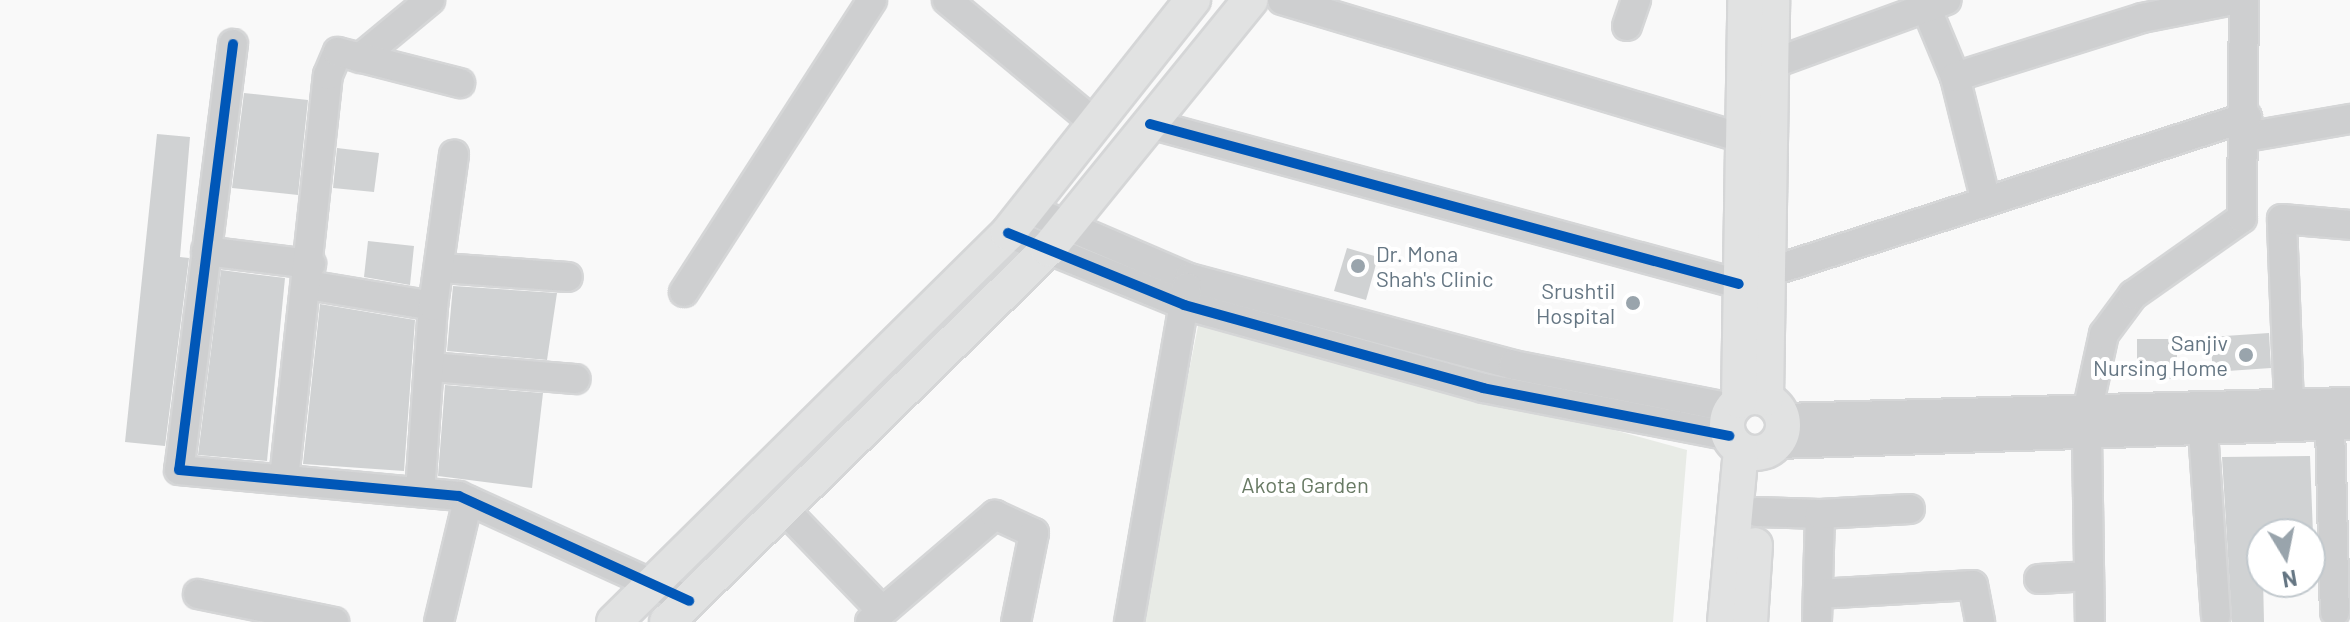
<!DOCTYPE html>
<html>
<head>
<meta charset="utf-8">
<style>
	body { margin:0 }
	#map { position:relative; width:2350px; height:622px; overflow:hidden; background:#f9f9f9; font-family:Barlow,sans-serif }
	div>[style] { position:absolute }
	.green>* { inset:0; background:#e8ebe6 }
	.building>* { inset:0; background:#d0d2d3 }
	.roads { filter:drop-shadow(2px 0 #d5d6d7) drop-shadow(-2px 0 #d5d6d7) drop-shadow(0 2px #d5d6d7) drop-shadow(0 -2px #d5d6d7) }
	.minor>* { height:28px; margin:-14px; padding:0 14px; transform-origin:14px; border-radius:14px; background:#cecfd0 }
	.major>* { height:34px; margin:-17px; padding:0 17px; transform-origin:17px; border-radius:17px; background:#e1e2e2 }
	.major>.ring { margin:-17px; padding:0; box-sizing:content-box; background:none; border:34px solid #e1e2e2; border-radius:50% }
	.cycleway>* { height:10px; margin:-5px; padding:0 5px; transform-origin:5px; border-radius:5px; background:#0057b8 }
	.dots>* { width:22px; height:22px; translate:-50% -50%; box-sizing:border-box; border:4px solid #fff; border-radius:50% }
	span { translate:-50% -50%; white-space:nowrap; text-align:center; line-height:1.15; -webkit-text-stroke:8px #fff; paint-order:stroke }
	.poi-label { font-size:22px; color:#657683 }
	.left { translate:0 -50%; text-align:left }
	.right { translate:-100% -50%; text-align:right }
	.park-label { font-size:22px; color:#687a64 }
	.north { position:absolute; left:2246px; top:518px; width:80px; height:80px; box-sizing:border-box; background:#fff; border:2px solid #c1c8cd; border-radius:50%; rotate:170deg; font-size:22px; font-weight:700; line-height:32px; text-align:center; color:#657683 }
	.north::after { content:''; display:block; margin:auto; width:28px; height:36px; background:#99a4ac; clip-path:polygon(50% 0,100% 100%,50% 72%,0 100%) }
</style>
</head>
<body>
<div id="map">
	<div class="green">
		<i style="clip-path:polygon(1200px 316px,1687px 450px,1673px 622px,1139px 622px)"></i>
	</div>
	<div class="building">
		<i style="clip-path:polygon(244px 93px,308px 100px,298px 195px,232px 188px)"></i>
		<i style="clip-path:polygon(157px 134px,190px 137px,180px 257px,189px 258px,165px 446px,125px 442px)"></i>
		<i style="clip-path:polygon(337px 148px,379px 153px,374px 192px,333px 188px)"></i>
		<i style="clip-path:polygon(368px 241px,414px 246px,410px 285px,364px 277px)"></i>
		<i style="clip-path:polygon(1347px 248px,1378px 257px,1366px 300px,1334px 291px)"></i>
		<i style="clip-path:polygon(221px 270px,285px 278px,267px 461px,198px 455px)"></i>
		<i style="clip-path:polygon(453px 286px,557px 293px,547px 360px,447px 351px)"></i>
		<i style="clip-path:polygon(320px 304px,415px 320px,404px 471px,303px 464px)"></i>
		<i style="clip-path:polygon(2269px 333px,2271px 368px,2213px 372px,2210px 337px)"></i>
		<i style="clip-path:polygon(2137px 339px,2177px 339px,2177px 379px,2156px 379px,2156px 367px,2137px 367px)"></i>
		<i style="clip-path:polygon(445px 385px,543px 393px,532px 488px,438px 476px)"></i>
		<i style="clip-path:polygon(2310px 456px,2313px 534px,2262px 534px,2264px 622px,2232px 622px,2222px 457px)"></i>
	</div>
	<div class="roads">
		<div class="minor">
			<i style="left:947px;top:0;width:194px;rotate:39.8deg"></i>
			<i style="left:1282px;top:0;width:478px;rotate:16.7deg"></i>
			<i style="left:1923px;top:0;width:83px;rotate:67.4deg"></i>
			<i style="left:1955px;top:77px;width:128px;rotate:76deg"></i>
			<i style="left:1627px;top:26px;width:28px;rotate:-71deg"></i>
			<i style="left:233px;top:44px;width:429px;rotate:97.2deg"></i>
			<i style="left:179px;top:470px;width:281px;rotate:5.3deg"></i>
			<i style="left:459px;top:496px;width:253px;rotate:24.5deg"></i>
			<i style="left:360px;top:58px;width:91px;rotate:-39.6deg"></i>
			<i style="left:1769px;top:65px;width:189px;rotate:-20.1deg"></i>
			<i style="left:1955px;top:77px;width:196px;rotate:-17.5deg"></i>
			<i style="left:2142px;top:18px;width:93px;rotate:-11.2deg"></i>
			<i style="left:1150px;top:124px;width:610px;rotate:15.2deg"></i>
			<i style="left:2246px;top:137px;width:106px;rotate:-9.8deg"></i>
			<i style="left:1026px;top:208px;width:177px;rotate:23.2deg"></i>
			<i style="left:1189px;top:278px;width:335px;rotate:15deg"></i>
			<i style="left:1513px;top:365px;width:223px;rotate:11.1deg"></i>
			<i style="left:1008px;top:233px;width:190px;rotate:22.2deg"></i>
			<i style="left:1184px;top:305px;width:310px;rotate:15.5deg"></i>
			<i style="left:1483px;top:388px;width:251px;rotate:11deg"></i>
			<i style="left:206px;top:251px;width:106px;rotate:7.1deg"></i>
			<i style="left:442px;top:268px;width:126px;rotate:4.1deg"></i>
			<i style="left:1763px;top:274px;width:509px;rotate:-17.97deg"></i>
			<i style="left:308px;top:285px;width:127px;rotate:9.5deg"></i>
			<i style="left:684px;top:292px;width:347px;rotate:-57.2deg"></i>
			<i style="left:432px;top:367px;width:144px;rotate:4.8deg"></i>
			<i style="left:2289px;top:405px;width:186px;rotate:-92.2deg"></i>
			<i style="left:2282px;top:219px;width:68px;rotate:5deg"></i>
			<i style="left:2087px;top:412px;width:80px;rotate:-77.7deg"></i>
			<i style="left:2104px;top:334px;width:49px;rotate:-53.4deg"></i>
			<i style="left:2133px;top:295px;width:133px;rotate:-35.2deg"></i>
			<i style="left:2242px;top:218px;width:218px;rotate:-89.5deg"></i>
			<i style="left:1784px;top:418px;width:566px;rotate:-1.62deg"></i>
			<i style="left:2330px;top:426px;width:186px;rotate:88.5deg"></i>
			<i style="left:2203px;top:431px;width:185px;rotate:86deg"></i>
			<i style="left:2087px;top:437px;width:185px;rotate:89.1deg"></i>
			<i style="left:1777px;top:444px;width:573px;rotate:-1.9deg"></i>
			<i style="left:284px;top:479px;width:406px;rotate:-83.8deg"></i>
			<i style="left:328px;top:75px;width:25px;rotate:-67deg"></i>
			<i style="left:338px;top:52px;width:126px;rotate:14.3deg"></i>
			<i style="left:420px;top:492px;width:186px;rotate:-86deg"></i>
			<i style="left:433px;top:306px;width:153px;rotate:-82.1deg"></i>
			<i style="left:783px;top:508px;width:143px;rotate:46.1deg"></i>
			<i style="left:1757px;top:512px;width:63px;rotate:1.8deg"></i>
			<i style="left:1820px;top:514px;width:108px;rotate:91.6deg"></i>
			<i style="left:1820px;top:514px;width:90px;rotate:-3.2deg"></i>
			<i style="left:2039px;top:579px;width:50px;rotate:-3.4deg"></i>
			<i style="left:198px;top:594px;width:139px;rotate:11.6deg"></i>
			<i style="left:1818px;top:594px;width:155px;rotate:-3.3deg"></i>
			<i style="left:1973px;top:585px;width:38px;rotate:79deg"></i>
			<i style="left:439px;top:622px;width:125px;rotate:-76.6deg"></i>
			<i style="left:870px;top:622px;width:165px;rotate:-40.6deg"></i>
			<i style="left:995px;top:515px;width:43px;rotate:24.8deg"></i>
			<i style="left:1034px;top:533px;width:91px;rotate:101.4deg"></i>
			<i style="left:1129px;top:622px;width:340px;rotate:-80.2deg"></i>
		</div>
		<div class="major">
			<i class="ring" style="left:1727px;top:397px;width:22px;height:22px"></i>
			<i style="left:1766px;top:398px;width:398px;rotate:-89.1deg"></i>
			<i style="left:1739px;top:401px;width:401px;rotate:-89.1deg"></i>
			<i style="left:614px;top:622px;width:554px;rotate:-44.63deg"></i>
			<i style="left:1008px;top:233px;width:298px;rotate:-51.6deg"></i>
			<i style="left:667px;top:622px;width:533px;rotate:-44.39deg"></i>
			<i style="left:1048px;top:249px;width:321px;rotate:-50.9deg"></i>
			<i style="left:1725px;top:622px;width:173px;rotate:-84.7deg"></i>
			<i style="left:1750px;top:622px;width:77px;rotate:-86.3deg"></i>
		</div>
	</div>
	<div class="cycleway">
		<i style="left:233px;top:44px;width:429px;rotate:97.2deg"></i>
		<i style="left:179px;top:470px;width:281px;rotate:5.3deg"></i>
		<i style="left:459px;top:496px;width:253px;rotate:24.5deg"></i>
		<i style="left:1150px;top:124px;width:610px;rotate:15.2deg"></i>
		<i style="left:1008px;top:233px;width:190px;rotate:22.2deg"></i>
		<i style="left:1184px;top:305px;width:310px;rotate:15.5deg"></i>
		<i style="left:1483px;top:388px;width:251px;rotate:11deg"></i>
	</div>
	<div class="dots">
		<i style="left:1358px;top:266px;background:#99a4ac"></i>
		<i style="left:1633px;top:303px;background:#99a4ac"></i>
		<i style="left:2246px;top:355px;background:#99a4ac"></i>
	</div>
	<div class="poi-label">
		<span class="left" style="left:1376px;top:266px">Dr. Mona<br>Shah's Clinic</span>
		<span class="right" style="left:1615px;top:303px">Srushtil<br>Hospital</span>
		<span class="right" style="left:2228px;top:355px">Sanjiv<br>Nursing Home</span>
	</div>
	<div class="park-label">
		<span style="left:1305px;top:485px">Akota Garden</span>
	</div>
	<div class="north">N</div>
</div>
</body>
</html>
